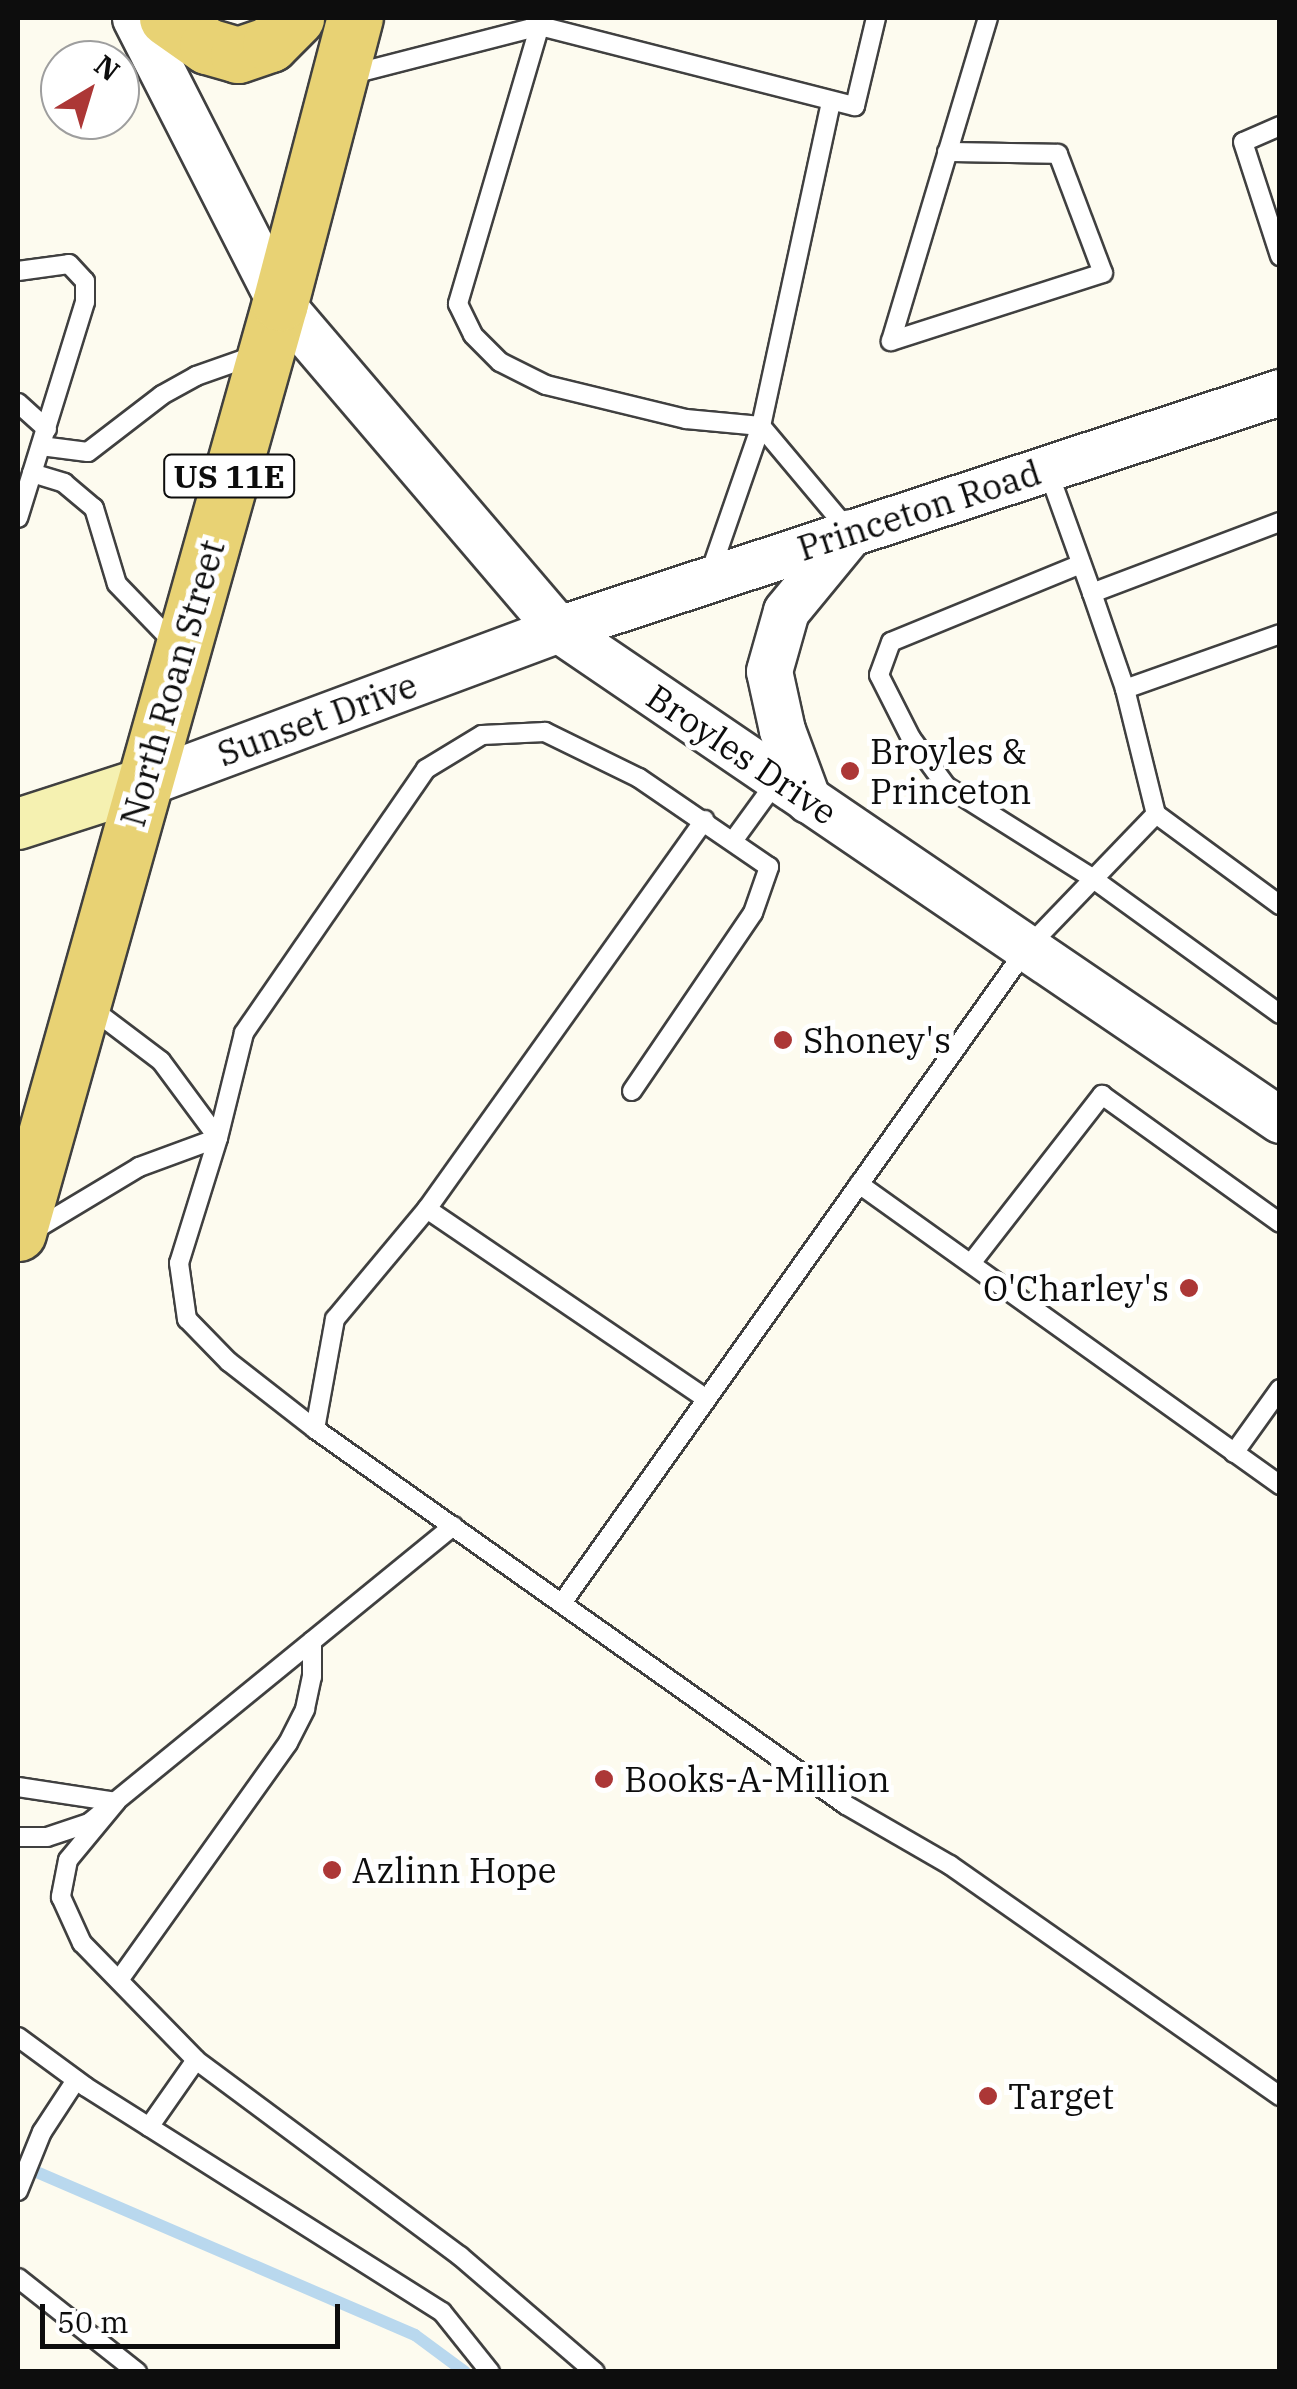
<!DOCTYPE html>
<html>
<head>
<meta charset="utf-8">
<style>
	body { margin:0 }
	#map { position:relative; width:1297px; height:2389px; overflow:hidden; background:#fdfbef; font-family:"IBM Plex Serif",serif }
	div>[style] { position:absolute }
	.stream>* { height:12px; margin:-6px; padding:0 6px; transform-origin:6px; border-radius:6px; background:#b9d8ee }
	.roads { filter:drop-shadow(2px 0 #404040) drop-shadow(-2px 0 #404040) drop-shadow(0 2px #404040) drop-shadow(0 -2px #404040) }
	.service>* { height:18px; margin:-9px; padding:0 9px; transform-origin:9px; border-radius:9px; background:#fff }
	.tertiary>* { height:45px; margin:-22.5px; padding:0 22.5px; transform-origin:22.5px; border-radius:22.5px; background:#fff }
	.secondary>* { height:50px; margin:-25px; padding:0 25px; transform-origin:25px; border-radius:25px; background:#f5f1b1 }
	.primary>* { height:55px; margin:-27.5px; padding:0 27.5px; transform-origin:27.5px; border-radius:27.5px; background:#e8d274 }
	.dots>* { width:28px; height:28px; translate:-50% -50%; box-sizing:border-box; border:5px solid #fff; border-radius:50% }
	span { translate:-50% -50%; white-space:nowrap; text-align:center; line-height:1.15; -webkit-text-stroke:10px #fff; paint-order:stroke }
	.shield-label span { padding:2px 8px; background:#fff; border:2px solid; border-radius:8px; -webkit-text-stroke-width:0 }
	.shield-label { font-size:32px; color:#0d0d0d; font-weight:700 }
	.street-label { font-size:35px; color:#0d0d0d }
	.poi-label { font-size:35px; color:#0d0d0d }
	.left { translate:0 -50%; text-align:left }
	.right { translate:-100% -50%; text-align:right }
	.frame { position:absolute; inset:0; border:20px solid #0d0d0d; pointer-events:none }
	.north { position:absolute; left:40px; top:40px; width:100px; height:100px; box-sizing:border-box; background:#fff; border:2px solid #9e9e9e; border-radius:50%; rotate:38deg; font-size:28px; font-weight:700; line-height:40px; text-align:center; color:#0d0d0d }
	.north::after { content:''; display:block; margin:auto; width:35px; height:45px; background:#ac3736; clip-path:polygon(50% 0,100% 100%,50% 72%,0 100%) }
	.scale { position:absolute; left:40px; top:2304px; width:300px; height:45px; box-sizing:border-box; border:5px solid #0d0d0d; border-top:0; padding-left:12px; font-size:30px; line-height:35px; white-space:nowrap; color:#0d0d0d; -webkit-text-stroke:8px #fff; paint-order:stroke }
</style>
</head>
<body>
<div id="map">
	<div class="stream">
		<i style="left:18px;top:2164px;width:432px;rotate:23.3deg"></i>
		<i style="left:415px;top:2335px;width:62px;rotate:36.5deg"></i>
	</div>
	<div class="roads">
		<div class="service">
			<i style="left:542px;top:18px;width:298px;rotate:106.4deg"></i>
			<i style="left:458px;top:304px;width:34px;rotate:64deg"></i>
			<i style="left:473px;top:335px;width:38px;rotate:45deg"></i>
			<i style="left:500px;top:362px;width:51px;rotate:26.6deg"></i>
			<i style="left:546px;top:385px;width:144px;rotate:13.7deg"></i>
			<i style="left:686px;top:419px;width:75px;rotate:5.3deg"></i>
			<i style="left:761px;top:426px;width:332px;rotate:-77.8deg"></i>
			<i style="left:540px;top:26px;width:325px;rotate:14.3deg"></i>
			<i style="left:855px;top:106px;width:90px;rotate:-76.6deg"></i>
			<i style="left:349px;top:75px;width:197px;rotate:-14.4deg"></i>
			<i style="left:540px;top:26px;width:7px;rotate:-135deg"></i>
			<i style="left:1280px;top:126px;width:40px;rotate:156.6deg"></i>
			<i style="left:1243px;top:142px;width:120px;rotate:72deg"></i>
			<i style="left:947px;top:152px;width:111px;rotate:1deg"></i>
			<i style="left:1058px;top:154px;width:127px;rotate:69.3deg"></i>
			<i style="left:1103px;top:273px;width:223px;rotate:162.2deg"></i>
			<i style="left:891px;top:341px;width:337px;rotate:-73.3deg"></i>
			<i style="left:18px;top:271px;width:51px;rotate:-7.8deg"></i>
			<i style="left:69px;top:264px;width:23px;rotate:47deg"></i>
			<i style="left:85px;top:281px;width:21px;rotate:90deg"></i>
			<i style="left:85px;top:302px;width:226px;rotate:107.2deg"></i>
			<i style="left:18px;top:403px;width:39px;rotate:42deg"></i>
			<i style="left:41px;top:446px;width:47px;rotate:7.3deg"></i>
			<i style="left:88px;top:452px;width:93px;rotate:-37.6deg"></i>
			<i style="left:162px;top:395px;width:39px;rotate:-29deg"></i>
			<i style="left:196px;top:376px;width:64px;rotate:-19.3deg"></i>
			<i style="left:1047px;top:468px;width:133px;rotate:70.2deg"></i>
			<i style="left:1092px;top:593px;width:201px;rotate:-20.7deg"></i>
			<i style="left:32px;top:473px;width:34px;rotate:17deg"></i>
			<i style="left:64px;top:483px;width:39px;rotate:40deg"></i>
			<i style="left:94px;top:508px;width:79px;rotate:73.2deg"></i>
			<i style="left:117px;top:584px;width:82px;rotate:46deg"></i>
			<i style="left:1081px;top:564px;width:205px;rotate:157.7deg"></i>
			<i style="left:891px;top:642px;width:35px;rotate:110deg"></i>
			<i style="left:879px;top:675px;width:71px;rotate:63.1deg"></i>
			<i style="left:911px;top:738px;width:59px;rotate:53.9deg"></i>
			<i style="left:946px;top:786px;width:173px;rotate:32.2deg"></i>
			<i style="left:1092px;top:878px;width:232px;rotate:35.9deg"></i>
			<i style="left:710px;top:573px;width:156px;rotate:-70.9deg"></i>
			<i style="left:761px;top:426px;width:138px;rotate:50deg"></i>
			<i style="left:1092px;top:593px;width:102px;rotate:71deg"></i>
			<i style="left:1125px;top:689px;width:129px;rotate:76.1deg"></i>
			<i style="left:1156px;top:814px;width:154px;rotate:36.3deg"></i>
			<i style="left:1125px;top:689px;width:164px;rotate:-19.5deg"></i>
			<i style="left:733px;top:841px;width:77px;rotate:-54deg"></i>
			<i style="left:632px;top:1091px;width:215px;rotate:-55.8deg"></i>
			<i style="left:753px;top:913px;width:49px;rotate:-70.8deg"></i>
			<i style="left:769px;top:867px;width:158px;rotate:-145.6deg"></i>
			<i style="left:639px;top:778px;width:105px;rotate:-153.9deg"></i>
			<i style="left:545px;top:732px;width:63px;rotate:177.3deg"></i>
			<i style="left:482px;top:735px;width:66px;rotate:148.7deg"></i>
			<i style="left:426px;top:769px;width:321px;rotate:124.6deg"></i>
			<i style="left:244px;top:1033px;width:108px;rotate:103.9deg"></i>
			<i style="left:218px;top:1138px;width:131px;rotate:107.3deg"></i>
			<i style="left:179px;top:1263px;width:57px;rotate:81.9deg"></i>
			<i style="left:187px;top:1319px;width:60px;rotate:45.7deg"></i>
			<i style="left:229px;top:1362px;width:109px;rotate:37.9deg"></i>
			<i style="left:315px;top:1429px;width:651px;rotate:35.3deg"></i>
			<i style="left:846px;top:1805px;width:120px;rotate:30deg"></i>
			<i style="left:950px;top:1865px;width:403px;rotate:35deg"></i>
			<i style="left:859px;top:1184px;width:518px;rotate:35.56deg"></i>
			<i style="left:427px;top:1209px;width:338px;rotate:34.2deg"></i>
			<i style="left:31px;top:1232px;width:126px;rotate:-31deg"></i>
			<i style="left:139px;top:1167px;width:84px;rotate:-20.2deg"></i>
			<i style="left:218px;top:1138px;width:96px;rotate:-126.5deg"></i>
			<i style="left:161px;top:1061px;width:93px;rotate:-142.9deg"></i>
			<i style="left:972px;top:1262px;width:212px;rotate:-52.1deg"></i>
			<i style="left:1102px;top:1095px;width:219px;rotate:35.7deg"></i>
			<i style="left:315px;top:1429px;width:112px;rotate:-79.7deg"></i>
			<i style="left:335px;top:1319px;width:143px;rotate:-50.1deg"></i>
			<i style="left:427px;top:1209px;width:478px;rotate:-54.5deg"></i>
			<i style="left:1234px;top:1453px;width:79px;rotate:-54.3deg"></i>
			<i style="left:562px;top:1603px;width:803px;rotate:-54.63deg"></i>
			<i style="left:1027px;top:948px;width:186px;rotate:-46.1deg"></i>
			<i style="left:18px;top:1787px;width:99px;rotate:8.7deg"></i>
			<i style="left:116px;top:1802px;width:75px;rotate:129.6deg"></i>
			<i style="left:68px;top:1860px;width:38px;rotate:101deg"></i>
			<i style="left:61px;top:1897px;width:51px;rotate:65.5deg"></i>
			<i style="left:82px;top:1943px;width:163px;rotate:45.7deg"></i>
			<i style="left:196px;top:2060px;width:329px;rotate:36.6deg"></i>
			<i style="left:460px;top:2256px;width:178px;rotate:40.7deg"></i>
			<i style="left:18px;top:1837px;width:29px"></i>
			<i style="left:47px;top:1837px;width:44px;rotate:-18.4deg"></i>
			<i style="left:89px;top:1823px;width:470px;rotate:-39.2deg"></i>
			<i style="left:119px;top:1980px;width:291px;rotate:-54.5deg"></i>
			<i style="left:288px;top:1743px;width:38px;rotate:-63deg"></i>
			<i style="left:305px;top:1709px;width:33px;rotate:-78deg"></i>
			<i style="left:312px;top:1677px;width:36px;rotate:-90deg"></i>
			<i style="left:18px;top:2037px;width:84px;rotate:36.3deg"></i>
			<i style="left:86px;top:2087px;width:421px;rotate:32.3deg"></i>
			<i style="left:442px;top:2312px;width:77px;rotate:51.3deg"></i>
			<i style="left:149px;top:2127px;width:82px;rotate:-55deg"></i>
			<i style="left:18px;top:2191px;width:64px;rotate:-67.9deg"></i>
			<i style="left:42px;top:2132px;width:62px;rotate:-56.8deg"></i>
			<i style="left:18px;top:2278px;width:152px;rotate:38.3deg"></i>
		</div>
		<div class="tertiary">
			<i style="left:135px;top:18px;width:320px;rotate:63deg"></i>
			<i style="left:280px;top:303px;width:428px;rotate:49.5deg"></i>
			<i style="left:558px;top:629px;width:873px;rotate:34.22deg"></i>
			<i style="left:145px;top:783px;width:441px;rotate:-20.4deg"></i>
			<i style="left:558px;top:629px;width:760px;rotate:-18.17deg"></i>
			<i style="left:808px;top:800px;width:75px;rotate:-110.4deg"></i>
			<i style="left:782px;top:730px;width:60px;rotate:-102.4deg"></i>
			<i style="left:769px;top:671px;width:62px;rotate:-74.2deg"></i>
			<i style="left:786px;top:611px;width:102px;rotate:-50.6deg"></i>
		</div>
		<div class="secondary">
			<i style="left:18px;top:824px;width:133px;rotate:-17.9deg"></i>
		</div>
		<div class="primary">
			<i style="left:167px;top:18px;width:49px;rotate:35deg"></i>
			<i style="left:207px;top:46px;width:32px;rotate:16deg"></i>
			<i style="left:238px;top:55px;width:34px;rotate:-19deg"></i>
			<i style="left:270px;top:44px;width:37px;rotate:-45deg"></i>
			<i style="left:18px;top:1233px;width:966px;rotate:-74.27deg"></i>
			<i style="left:280px;top:303px;width:295px;rotate:-75.3deg"></i>
		</div>
	</div>
	<div class="dots">
		<i style="left:850px;top:771px;background:#ac3736"></i>
		<i style="left:783px;top:1040px;background:#ac3736"></i>
		<i style="left:1189px;top:1288px;background:#ac3736"></i>
		<i style="left:604px;top:1779px;background:#ac3736"></i>
		<i style="left:332px;top:1870px;background:#ac3736"></i>
		<i style="left:988px;top:2096px;background:#ac3736"></i>
	</div>
	<div class="shield-label">
		<span style="left:229px;top:476px">US 11E</span>
	</div>
	<div class="street-label">
		<span style="left:919px;top:510px;rotate:-18deg">Princeton Road</span>
		<span style="left:172px;top:683px;rotate:-74deg">North Roan Street</span>
		<span style="left:317px;top:719px;rotate:-20deg">Sunset Drive</span>
		<span style="left:742px;top:754px;rotate:34deg">Broyles Drive</span>
	</div>
	<div class="poi-label">
		<span class="left" style="left:870px;top:771px">Broyles &amp;<br>Princeton</span>
		<span class="left" style="left:803px;top:1040px">Shoney's</span>
		<span class="right" style="left:1169px;top:1288px">O'Charley's</span>
		<span class="left" style="left:624px;top:1779px">Books-A-Million</span>
		<span class="left" style="left:352px;top:1870px">Azlinn Hope</span>
		<span class="left" style="left:1008px;top:2096px">Target</span>
	</div>
	<div class="frame"></div>
	<div class="north">N</div>
	<div class="scale">50 m</div>
</div>
</body>
</html>
